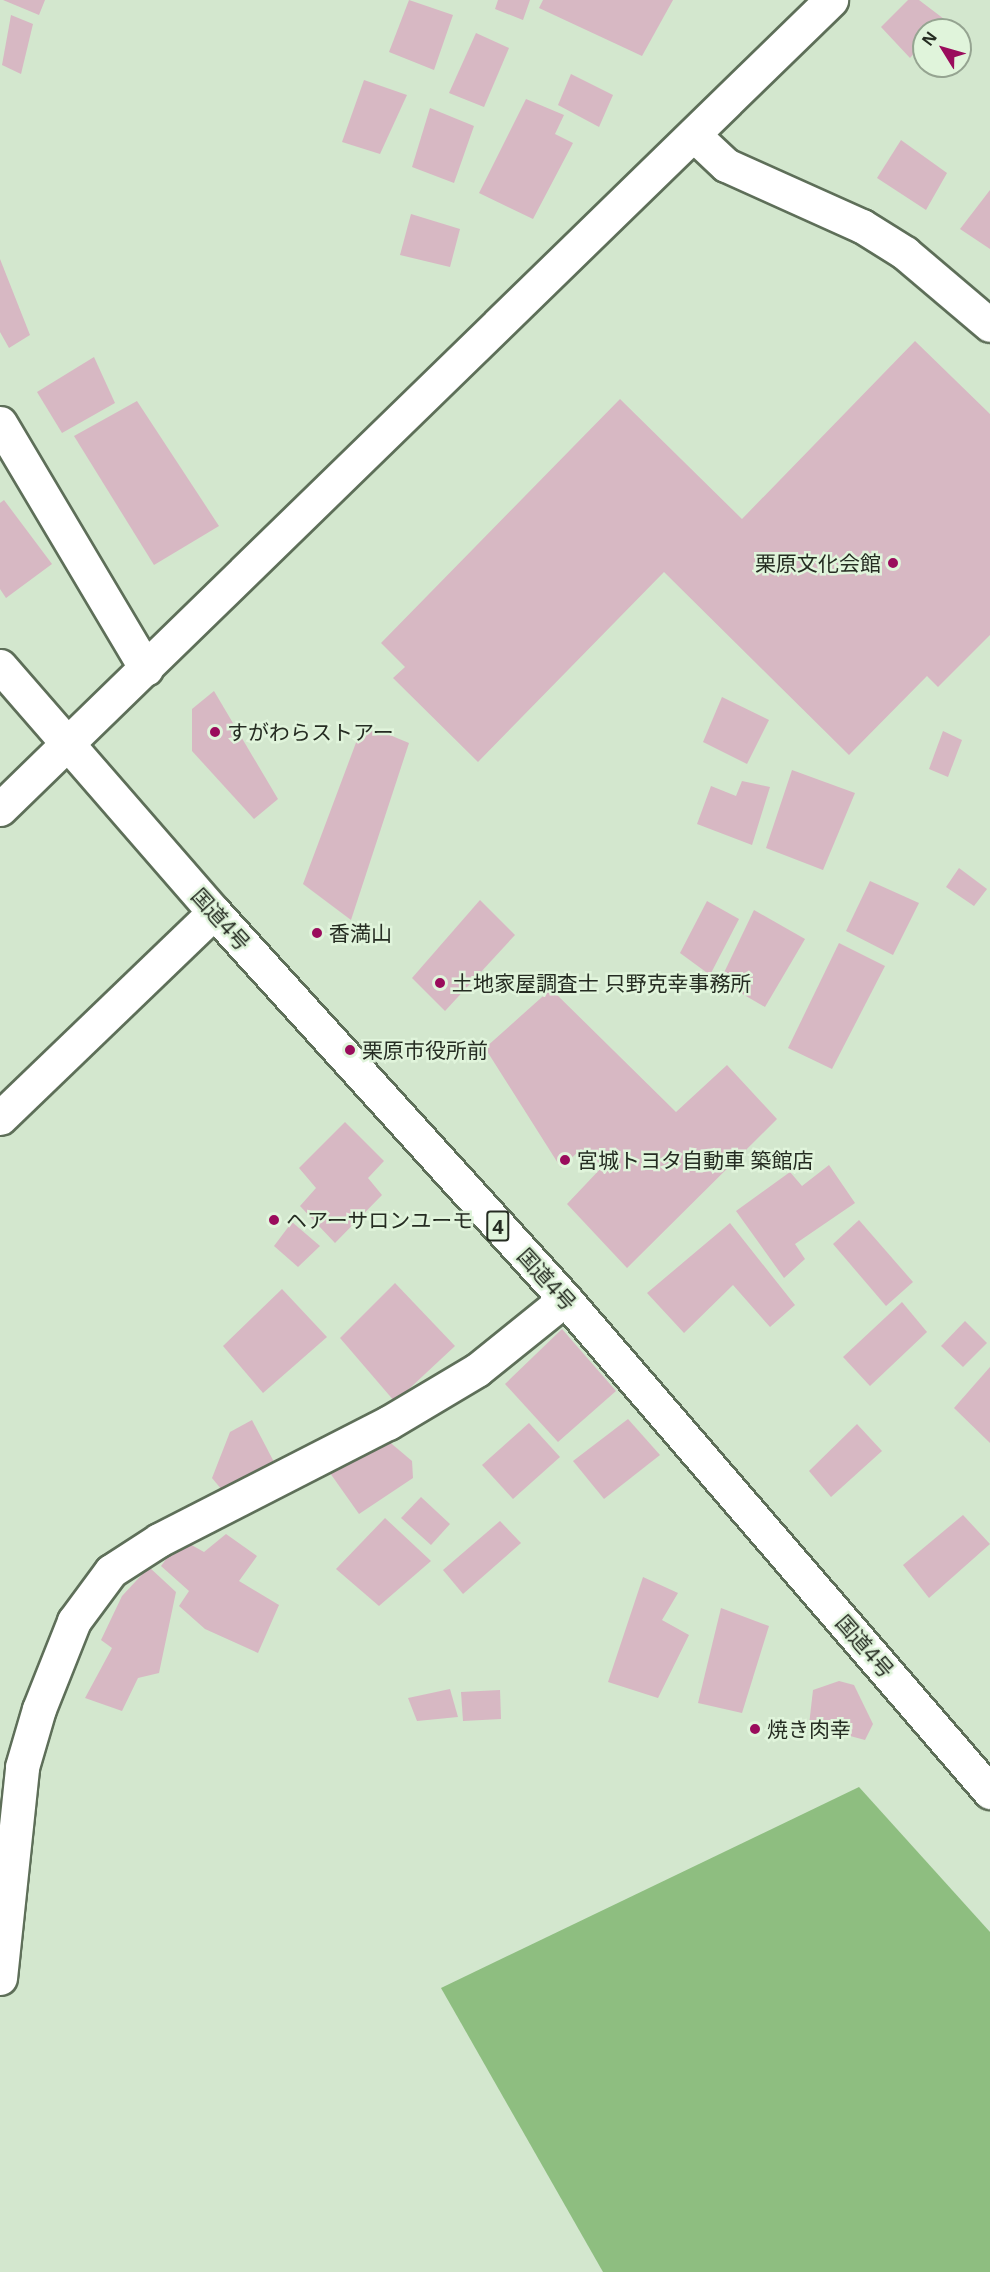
<!DOCTYPE html>
<html>
<head>
<meta charset="utf-8">
<style>
	body { margin:0 }
	#map { position:relative; width:990px; height:2272px; overflow:hidden; background:#d3e7ce; font-family:"Noto Sans","Noto Sans JP",sans-serif }
	div>[style] { position:absolute }
	.forest>* { inset:0; background:#8ebe80 }
	.building>* { inset:0; background:#d7b8c3 }
	.roads { filter:drop-shadow(2px 0 #5e6f59) drop-shadow(-2px 0 #5e6f59) drop-shadow(0 2px #5e6f59) drop-shadow(0 -2px #5e6f59) }
	.minor>* { height:33px; margin:-16.5px; padding:0 16.5px; transform-origin:16.5px; border-radius:16.5px; background:#fff }
	.highway>* { height:33px; margin:-16.5px; padding:0 16.5px; transform-origin:16.5px; border-radius:16.5px; background:#fff }
	.dots>* { width:16px; height:16px; translate:-50% -50%; box-sizing:border-box; border:3px solid #e0f4db; border-radius:50% }
	span { translate:-50% -50%; white-space:nowrap; text-align:center; line-height:1.15; -webkit-text-stroke:5px #e0f4db; paint-order:stroke }
	.shield-label span { padding:2px 4px; background:#e0f4db; border:2px solid; border-radius:4px; -webkit-text-stroke-width:0 }
	.shield-label { font-size:20px; color:#252c22; font-weight:700 }
	.poi-label { font-size:21px; color:#252c22 }
	.right { translate:-100% -50%; text-align:right }
	.left { translate:0 -50%; text-align:left }
	.street-label { font-size:21px; color:#252c22 }
	.north { position:absolute; left:912px; top:18px; width:60px; height:60px; box-sizing:border-box; background:#e0f4db; border:2px solid #95a491; border-radius:50%; rotate:307deg; font-size:16px; font-weight:700; line-height:24px; text-align:center; color:#252c22 }
	.north::after { content:''; display:block; margin:auto; width:21px; height:27px; background:#9a0c5c; clip-path:polygon(50% 0,100% 100%,50% 72%,0 100%) }
</style>
</head>
<body>
<div id="map">
	<div class="forest">
		<i style="clip-path:polygon(859px 1787px,990px 1932px,990px 2272px,603px 2272px,441px 1988px)"></i>
	</div>
	<div class="building">
		<i style="clip-path:polygon(3px 0,45px 0,39px 15px)"></i>
		<i style="clip-path:polygon(409px 0,453px 15px,434px 70px,389px 52px)"></i>
		<i style="clip-path:polygon(498px 0,530px 0,523px 20px,495px 9px)"></i>
		<i style="clip-path:polygon(543px 0,673px 0,642px 56px,539px 8px)"></i>
		<i style="clip-path:polygon(908px 0,919px 0,944px 19px,935px 30px,924px 30px,924px 42px,910px 58px,881px 27px)"></i>
		<i style="clip-path:polygon(11px 15px,33px 24px,21px 74px,2px 65px)"></i>
		<i style="clip-path:polygon(476px 33px,509px 48px,484px 107px,449px 93px)"></i>
		<i style="clip-path:polygon(571px 74px,613px 95px,599px 127px,558px 105px)"></i>
		<i style="clip-path:polygon(364px 80px,407px 95px,380px 154px,342px 142px)"></i>
		<i style="clip-path:polygon(526px 99px,564px 115px,555px 134px,573px 143px,533px 219px,479px 193px)"></i>
		<i style="clip-path:polygon(430px 108px,474px 126px,454px 183px,412px 167px)"></i>
		<i style="clip-path:polygon(901px 140px,947px 173px,926px 210px,877px 178px)"></i>
		<i style="clip-path:polygon(990px 190px,990px 249px,960px 229px)"></i>
		<i style="clip-path:polygon(411px 214px,460px 229px,450px 267px,400px 255px)"></i>
		<i style="clip-path:polygon(0 259px,30px 335px,9px 348px,0 332px)"></i>
		<i style="clip-path:polygon(915px 341px,990px 414px,990px 635px,938px 687px,927px 676px,849px 755px,664px 572px,478px 762px,393px 678px,405px 667px,381px 643px,620px 399px,742px 519px)"></i>
		<i style="clip-path:polygon(94px 357px,115px 403px,62px 433px,37px 392px)"></i>
		<i style="clip-path:polygon(137px 401px,219px 526px,154px 565px,74px 436px)"></i>
		<i style="clip-path:polygon(4px 500px,52px 564px,6px 598px,0 589px,0 503px)"></i>
		<i style="clip-path:polygon(214px 691px,278px 799px,254px 819px,192px 751px,192px 709px)"></i>
		<i style="clip-path:polygon(722px 697px,769px 720px,747px 764px,703px 742px)"></i>
		<i style="clip-path:polygon(363px 724px,409px 743px,351px 920px,303px 884px)"></i>
		<i style="clip-path:polygon(943px 731px,962px 740px,948px 777px,929px 769px)"></i>
		<i style="clip-path:polygon(792px 770px,855px 793px,823px 870px,766px 848px)"></i>
		<i style="clip-path:polygon(742px 781px,770px 787px,752px 845px,697px 824px,711px 786px,736px 796px)"></i>
		<i style="clip-path:polygon(959px 868px,987px 889px,974px 906px,946px 887px)"></i>
		<i style="clip-path:polygon(870px 881px,919px 903px,893px 955px,846px 931px)"></i>
		<i style="clip-path:polygon(480px 900px,515px 935px,445px 1011px,412px 978px)"></i>
		<i style="clip-path:polygon(707px 901px,739px 919px,710px 975px,680px 953px)"></i>
		<i style="clip-path:polygon(754px 910px,805px 939px,765px 1007px,720px 981px)"></i>
		<i style="clip-path:polygon(839px 943px,885px 966px,832px 1069px,788px 1048px)"></i>
		<i style="clip-path:polygon(551px 989px,676px 1112px,727px 1065px,777px 1119px,627px 1268px,567px 1204px,603px 1166px,581px 1149px,561px 1168px,485px 1048px)"></i>
		<i style="clip-path:polygon(345px 1122px,384px 1161px,368px 1178px,382px 1195px,335px 1243px,300px 1206px,316px 1188px,299px 1168px)"></i>
		<i style="clip-path:polygon(829px 1165px,855px 1203px,795px 1244px,805px 1259px,784px 1278px,736px 1211px,790px 1172px,802px 1186px)"></i>
		<i style="clip-path:polygon(859px 1220px,913px 1282px,886px 1306px,833px 1244px)"></i>
		<i style="clip-path:polygon(292px 1222px,320px 1246px,298px 1267px,274px 1246px)"></i>
		<i style="clip-path:polygon(730px 1223px,795px 1305px,770px 1327px,733px 1285px,684px 1333px,647px 1293px)"></i>
		<i style="clip-path:polygon(395px 1283px,455px 1346px,395px 1402px,340px 1338px)"></i>
		<i style="clip-path:polygon(282px 1289px,327px 1337px,263px 1393px,223px 1346px)"></i>
		<i style="clip-path:polygon(902px 1302px,927px 1332px,870px 1386px,843px 1357px)"></i>
		<i style="clip-path:polygon(965px 1321px,987px 1343px,963px 1367px,941px 1346px)"></i>
		<i style="clip-path:polygon(562px 1329px,616px 1391px,558px 1442px,505px 1384px)"></i>
		<i style="clip-path:polygon(990px 1367px,990px 1443px,954px 1408px)"></i>
		<i style="clip-path:polygon(628px 1419px,660px 1455px,604px 1499px,573px 1461px)"></i>
		<i style="clip-path:polygon(252px 1420px,274px 1462px,222px 1490px,212px 1478px,230px 1432px)"></i>
		<i style="clip-path:polygon(529px 1423px,560px 1457px,513px 1499px,482px 1465px)"></i>
		<i style="clip-path:polygon(857px 1424px,882px 1451px,831px 1497px,809px 1471px)"></i>
		<i style="clip-path:polygon(386px 1439px,412px 1461px,413px 1478px,359px 1514px,330px 1473px)"></i>
		<i style="clip-path:polygon(421px 1497px,450px 1524px,431px 1545px,401px 1518px)"></i>
		<i style="clip-path:polygon(963px 1515px,990px 1544px,929px 1598px,903px 1565px)"></i>
		<i style="clip-path:polygon(385px 1518px,431px 1561px,379px 1606px,336px 1569px)"></i>
		<i style="clip-path:polygon(500px 1521px,521px 1543px,463px 1594px,443px 1570px)"></i>
		<i style="clip-path:polygon(226px 1534px,257px 1556px,239px 1581px,279px 1605px,258px 1653px,205px 1629px,179px 1606px,189px 1591px,161px 1566px,181px 1539px,204px 1552px)"></i>
		<i style="clip-path:polygon(149px 1567px,176px 1592px,159px 1673px,138px 1678px,122px 1711px,85px 1698px,112px 1648px,101px 1640px,122px 1596px)"></i>
		<i style="clip-path:polygon(643px 1577px,678px 1593px,662px 1620px,689px 1635px,658px 1698px,608px 1682px)"></i>
		<i style="clip-path:polygon(721px 1608px,769px 1626px,742px 1713px,698px 1703px)"></i>
		<i style="clip-path:polygon(839px 1681px,854px 1685px,873px 1724px,865px 1740px,809px 1725px,813px 1690px)"></i>
		<i style="clip-path:polygon(450px 1689px,458px 1717px,417px 1721px,408px 1698px)"></i>
		<i style="clip-path:polygon(500px 1690px,501px 1719px,463px 1721px,461px 1692px)"></i>
	</div>
	<div class="roads">
		<div class="minor">
			<i style="left:694px;top:135px;width:44px;rotate:43.2deg"></i>
			<i style="left:726px;top:165px;width:149px;rotate:24.2deg"></i>
			<i style="left:862px;top:226px;width:51px;rotate:32.1deg"></i>
			<i style="left:905px;top:253px;width:111px;rotate:40.3deg"></i>
			<i style="left:0;top:423px;width:286px;rotate:59.3deg"></i>
			<i style="left:0;top:809px;width:1160px;rotate:-44.23deg"></i>
			<i style="left:0;top:1118px;width:297px;rotate:-43.9deg"></i>
			<i style="left:0;top:1978px;width:212px;rotate:-84deg"></i>
			<i style="left:22px;top:1767px;width:60px;rotate:-73.7deg"></i>
			<i style="left:39px;top:1709px;width:95px;rotate:-68.3deg"></i>
			<i style="left:74px;top:1621px;width:62px;rotate:-53.5deg"></i>
			<i style="left:111px;top:1571px;width:57px;rotate:-32.9deg"></i>
			<i style="left:159px;top:1540px;width:257px;rotate:-27.1deg"></i>
			<i style="left:388px;top:1423px;width:104px;rotate:-30.8deg"></i>
			<i style="left:477px;top:1370px;width:113px;rotate:-38.9deg"></i>
		</div>
		<div class="highway">
			<i style="left:0;top:666px;width:326px;rotate:49deg"></i>
			<i style="left:214px;top:912px;width:522px;rotate:47.79deg"></i>
			<i style="left:565px;top:1299px;width:651px;rotate:49.24deg"></i>
		</div>
	</div>
	<div class="dots">
		<i style="left:893px;top:563px;background:#9a0c5c"></i>
		<i style="left:215px;top:732px;background:#9a0c5c"></i>
		<i style="left:317px;top:933px;background:#9a0c5c"></i>
		<i style="left:440px;top:983px;background:#9a0c5c"></i>
		<i style="left:350px;top:1050px;background:#9a0c5c"></i>
		<i style="left:565px;top:1160px;background:#9a0c5c"></i>
		<i style="left:274px;top:1220px;background:#9a0c5c"></i>
		<i style="left:755px;top:1729px;background:#9a0c5c"></i>
	</div>
	<div class="shield-label">
		<span style="left:498px;top:1226px">4</span>
	</div>
	<div class="poi-label">
		<span class="right" style="left:881px;top:563px">栗原文化会館</span>
		<span class="left" style="left:227px;top:732px">すがわらストアー</span>
		<span class="left" style="left:329px;top:933px">香満山</span>
		<span class="left" style="left:452px;top:983px">土地家屋調査士 只野克幸事務所</span>
		<span class="left" style="left:362px;top:1050px">栗原市役所前</span>
		<span class="left" style="left:577px;top:1160px">宮城トヨタ自動車 築館店</span>
		<span class="left" style="left:286px;top:1220px">ヘアーサロンユーモ</span>
		<span class="left" style="left:767px;top:1729px">焼き肉幸</span>
	</div>
	<div class="street-label">
		<span style="left:221px;top:919px;rotate:48deg">国道4号</span>
		<span style="left:547px;top:1279px;rotate:48deg">国道4号</span>
		<span style="left:865px;top:1646px;rotate:49deg">国道4号</span>
	</div>
	<div class="north">N</div>
</div>
</body>
</html>
